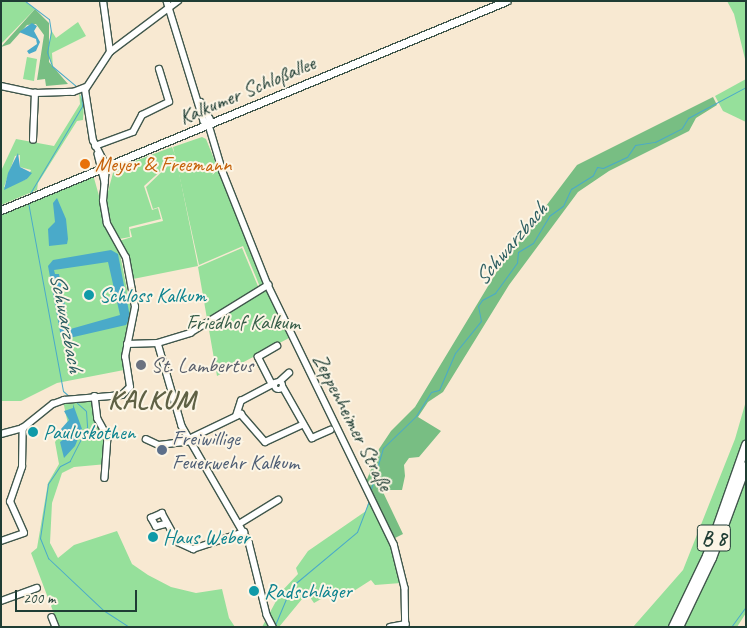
<!DOCTYPE html>
<html>
<head>
<meta charset="utf-8">
<style>
	body { margin:0 }
	#map { position:relative; width:747px; height:628px; overflow:hidden; background:#f8e9d2; font-family:Caveat,sans-serif }
	div>[style] { position:absolute }
	.green>* { inset:0; background:#96e09b }
	.forest>* { inset:0; background:#78be83 }
	.water>* { inset:0; background:#4aaac9 }
	.stream>* { height:1px; margin:-0.5px; padding:0 0.5px; transform-origin:0.5px; border-radius:0.5px; background:#4aaac9 }
	.roads { filter:drop-shadow(1px 0 #40574c) drop-shadow(-1px 0 #40574c) drop-shadow(0 1px #40574c) drop-shadow(0 -1px #40574c) }
	.minor>* { height:5.5px; margin:-2.75px; padding:0 2.75px; transform-origin:2.75px; border-radius:2.75px; background:#fff }
	.minor>.ring { margin:-2.75px; padding:0; box-sizing:content-box; background:none; border:5.5px solid #fff; border-radius:50% }
	.major>* { height:7px; margin:-3.5px; padding:0 3.5px; transform-origin:3.5px; border-radius:3.5px; background:#fff }
	.highway>* { height:8px; margin:-4px; padding:0 4px; transform-origin:4px; border-radius:4px; background:#fff }
	.dots>* { width:14px; height:14px; translate:-50% -50%; box-sizing:border-box; border:2px solid #fcf5e5; border-radius:50% }
	span { translate:-50% -50%; white-space:nowrap; text-align:center; line-height:1.15; -webkit-text-stroke:4px #fcf5e5; paint-order:stroke }
	.shield-label span { padding:1px 4px; background:#fcf5e5; border:1px solid; border-radius:4px; -webkit-text-stroke-width:0 }
	.shield-label { font-size:20px; color:#1f3d34; font-weight:700 }
	.street-label { font-size:21px; color:#1f3d34 }
	.food-label { font-size:21px; color:#c56008 }
	.left { translate:0 -50%; text-align:left }
	.culture-label { font-size:21px; color:#0d838f }
	.park-label { font-size:21px; color:#375e49 }
	.worship-label { font-size:21px; color:#5b616d }
	.service-label { font-size:21px; color:#4e5e75 }
	.water-label { font-size:22px; color:#2c5e61; font-style:italic }
	.district-label { font-size:26px; color:#5f6145; font-weight:700; letter-spacing:1px }
	.frame { position:absolute; inset:0; border:2px solid #1f3d34; pointer-events:none }
	.scale { position:absolute; left:15px; top:590px; width:122px; height:22px; box-sizing:border-box; border:2px solid #1f3d34; border-top:0; padding-left:6px; font-size:15px; line-height:18px; white-space:nowrap; color:#1f3d34; -webkit-text-stroke:4px #fcf5e5; paint-order:stroke }
</style>
</head>
<body>
<div id="map">
	<div class="green">
		<i style="clip-path:polygon(1px 1px,24px 1px,35px 9px,1px 44px)"></i>
		<i style="clip-path:polygon(727px 1px,746px 1px,746px 63px,734px 14px)"></i>
		<i style="clip-path:polygon(78px 22px,86px 36px,52px 53px,53px 68px,48px 53px,51px 30px,56px 38px)"></i>
		<i style="clip-path:polygon(27px 57px,37px 59px,34px 81px,23px 79px)"></i>
		<i style="clip-path:polygon(746px 79px,746px 122px,723px 111px,715px 96px)"></i>
		<i style="clip-path:polygon(evenodd,79px 92px,84px 104px,83px 120px,77px 121px,38px 183px,37px 190px,1px 205px,1px 171px,16px 139px,54px 146px,80px 104px,79px 92px,20px 155px,20px 167px,31px 170px,27px 179px,4px 187px,15px 156px,20px 155px)"></i>
		<i style="clip-path:polygon(202px 137px,206px 139px,264px 283px,260px 287px,243px 246px,199px 265px,173px 147px)"></i>
		<i style="clip-path:polygon(172px 147px,176px 157px,144px 186px,152px 210px,158px 208px,161px 219px,129px 227px,130px 237px,119px 239px,111px 222px,106px 199px,114px 169px)"></i>
		<i style="clip-path:polygon(176px 158px,198px 266px,133px 279px,127px 254px,119px 241px,132px 237px,130px 229px,163px 221px,159px 207px,153px 209px,146px 187px)"></i>
		<i style="clip-path:polygon(89px 176px,94px 178px,110px 235px,119px 249px,132px 315px,124px 343px,124px 370px,57px 383px,21px 401px,1px 401px,1px 213px)"></i>
		<i style="clip-path:polygon(242px 248px,260px 291px,267px 288px,289px 338px,217px 376px,198px 267px)"></i>
		<i style="clip-path:polygon(97px 398px,101px 420px,110px 436px,107px 464px,74px 467px,62px 473px,52px 503px,50px 543px,58px 558px,74px 545px,117px 531px,132px 564px,148px 575px,171px 587px,196px 593px,222px 589px,229px 618px,235px 627px,59px 627px,31px 553px,37px 548px,48px 483px,59px 464px,55px 442px,68px 424px,63px 401px)"></i>
		<i style="clip-path:polygon(746px 401px,746px 613px,737px 627px,633px 627px,683px 570px,735px 439px)"></i>
		<i style="clip-path:polygon(370px 496px,398px 561px,401px 583px,375px 585px,371px 580px,346px 596px,337px 590px,314px 603px,307px 593px,279px 627px,262px 627px,281px 592px,298px 574px,296px 568px,308px 551px,366px 511px)"></i>
	</div>
	<div class="forest">
		<i style="clip-path:polygon(35px 9px,49px 23px,49px 62px,68px 84px,46px 86px,45px 79px,37px 80px,44px 35px,36px 24px,27px 25px,10px 44px,1px 47px)"></i>
		<i style="clip-path:polygon(713px 97px,717px 105px,696px 118px,689px 131px,609px 171px,578px 192px,509px 285px,443px 392px,428px 402px,418px 417px,441px 431px,419px 457px,409px 458px,404px 465px,405px 476px,402px 490px,382px 490px,403px 534px,395px 538px,366px 482px,379px 449px,391px 431px,415px 407px,499px 268px,577px 165px)"></i>
	</div>
	<div class="water">
		<i style="clip-path:polygon(32px 23px,37px 26px,34px 31px,40px 42px,36px 51px,29px 54px,27px 51px,37px 44px,36px 39px,19px 32px)"></i>
		<i style="clip-path:polygon(18px 153px,20px 167px,32px 173px,27px 179px,4px 190px,8px 173px)"></i>
		<i style="clip-path:polygon(57px 198px,66px 219px,68px 239px,67px 244px,49px 246px,48px 229px,55px 222px,53px 203px)"></i>
		<i style="clip-path:polygon(evenodd,111px 250px,118px 254px,130px 317px,126px 325px,65px 339px,60px 332px,48px 266px,53px 260px,111px 250px,108px 262px,120px 315px,67px 330px,66px 327px,69px 326px,59px 274px,55px 274px,54px 270px,108px 262px)"></i>
		<i style="clip-path:polygon(73px 404px,82px 429px,75px 446px,64px 458px,60px 442px,67px 437px,61px 429px,69px 420px,64px 411px,73px 408px)"></i>
	</div>
	<div class="stream">
		<i style="left:25px;top:1px;width:30px;rotate:37deg"></i>
		<i style="left:49px;top:19px;width:13px;rotate:81deg"></i>
		<i style="left:51px;top:32px;width:20px;rotate:101deg"></i>
		<i style="left:47px;top:52px;width:15px;rotate:70deg"></i>
		<i style="left:52px;top:66px;width:33px;rotate:40deg"></i>
		<i style="left:29px;top:195px;width:104px;rotate:-59.2deg"></i>
		<i style="left:82px;top:106px;width:14px;rotate:-94deg"></i>
		<i style="left:28px;top:202px;width:192px;rotate:79.5deg"></i>
		<i style="left:63px;top:391px;width:11px;rotate:41deg"></i>
		<i style="left:76px;top:402px;width:13px;rotate:42deg"></i>
		<i style="left:86px;top:411px;width:16px;rotate:86deg"></i>
		<i style="left:87px;top:427px;width:38px;rotate:117deg"></i>
		<i style="left:70px;top:461px;width:11px;rotate:153deg"></i>
		<i style="left:60px;top:466px;width:22px;rotate:124deg"></i>
		<i style="left:48px;top:484px;width:55px;rotate:98.4deg"></i>
		<i style="left:40px;top:538px;width:22px;rotate:68deg"></i>
		<i style="left:48px;top:558px;width:76px;rotate:43.4deg"></i>
		<i style="left:103px;top:610px;width:31px;rotate:33deg"></i>
		<i style="left:371px;top:489px;width:43px;rotate:-73.7deg"></i>
		<i style="left:383px;top:448px;width:46px;rotate:-44.1deg"></i>
		<i style="left:416px;top:416px;width:28px;rotate:-58deg"></i>
		<i style="left:431px;top:392px;width:8px;rotate:-14deg"></i>
		<i style="left:439px;top:390px;width:40px;rotate:-66.6deg"></i>
		<i style="left:455px;top:353px;width:41px;rotate:-50.9deg"></i>
		<i style="left:481px;top:321px;width:15px;rotate:-101deg"></i>
		<i style="left:478px;top:306px;width:7px;rotate:-56deg"></i>
		<i style="left:482px;top:300px;width:15px;rotate:-28deg"></i>
		<i style="left:495px;top:293px;width:37px;rotate:-54deg"></i>
		<i style="left:517px;top:263px;width:11px;rotate:-85deg"></i>
		<i style="left:518px;top:252px;width:17px;rotate:-31deg"></i>
		<i style="left:533px;top:243px;width:31px;rotate:-59deg"></i>
		<i style="left:549px;top:216px;width:17px;rotate:-36deg"></i>
		<i style="left:563px;top:206px;width:19px;rotate:-65deg"></i>
		<i style="left:571px;top:189px;width:26px;rotate:-32deg"></i>
		<i style="left:593px;top:175px;width:9px;rotate:-63deg"></i>
		<i style="left:597px;top:167px;width:6px;rotate:9deg"></i>
		<i style="left:603px;top:168px;width:26px;rotate:-25deg"></i>
		<i style="left:627px;top:157px;width:14px;rotate:-56deg"></i>
		<i style="left:635px;top:145px;width:20px;rotate:-9deg"></i>
		<i style="left:655px;top:142px;width:30px;rotate:-27deg"></i>
		<i style="left:682px;top:128px;width:12px;rotate:-59deg"></i>
		<i style="left:688px;top:118px;width:66px;rotate:-28.1deg"></i>
		<i style="left:275px;top:625px;width:41px;rotate:-67.2deg"></i>
		<i style="left:291px;top:587px;width:86px;rotate:-39.8deg"></i>
		<i style="left:357px;top:532px;width:34px;rotate:-69deg"></i>
		<i style="left:731px;top:627px;width:26px;rotate:-54deg"></i>
	</div>
	<div class="roads">
		<div class="minor">
			<i style="left:167px;top:1px;width:126px;rotate:72.9deg"></i>
			<i style="left:204px;top:121px;width:6px;rotate:39deg"></i>
			<i style="left:110px;top:52px;width:85px;rotate:-36.9deg"></i>
			<i style="left:1px;top:86px;width:35px;rotate:12deg"></i>
			<i style="left:35px;top:93px;width:38px;rotate:-2deg"></i>
			<i style="left:73px;top:92px;width:14px;rotate:-21deg"></i>
			<i style="left:201px;top:102px;width:19px;rotate:62deg"></i>
			<i style="left:210px;top:119px;width:6px;rotate:99deg"></i>
			<i style="left:209px;top:125px;width:49px;rotate:73.4deg"></i>
			<i style="left:223px;top:172px;width:122px;rotate:68.3deg"></i>
			<i style="left:268px;top:285px;width:288px;rotate:64.1deg"></i>
			<i style="left:394px;top:544px;width:45px;rotate:76deg"></i>
			<i style="left:405px;top:588px;width:39px;rotate:89deg"></i>
			<i style="left:33px;top:140px;width:47px;rotate:-87.6deg"></i>
			<i style="left:95px;top:146px;width:40px;rotate:-20.2deg"></i>
			<i style="left:133px;top:132px;width:19px;rotate:-62deg"></i>
			<i style="left:142px;top:115px;width:30px;rotate:-26deg"></i>
			<i style="left:169px;top:102px;width:34px;rotate:-107deg"></i>
			<i style="left:98px;top:154px;width:29px;rotate:76deg"></i>
			<i style="left:158px;top:343px;width:86px;rotate:73.9deg"></i>
			<i style="left:182px;top:426px;width:134px;rotate:60deg"></i>
			<i style="left:249px;top:542px;width:75px;rotate:76.1deg"></i>
			<i style="left:267px;top:615px;width:13px;rotate:63deg"></i>
			<i style="left:127px;top:344px;width:31px;rotate:-2deg"></i>
			<i style="left:158px;top:343px;width:34px;rotate:-17deg"></i>
			<i style="left:190px;top:333px;width:92px;rotate:-31.6deg"></i>
			<i style="left:280px;top:381px;width:12px;rotate:-42deg"></i>
			<i class="ring" style="left:275px;top:382px;width:2.5px;height:2.5px"></i>
			<i style="left:272px;top:385px;width:31px;rotate:-117deg"></i>
			<i style="left:258px;top:357px;width:22px;rotate:-30deg"></i>
			<i style="left:283px;top:387px;width:59px;rotate:60.4deg"></i>
			<i style="left:312px;top:438px;width:20px;rotate:-24deg"></i>
			<i style="left:95px;top:396px;width:23px;rotate:83deg"></i>
			<i style="left:98px;top:419px;width:21px;rotate:61deg"></i>
			<i style="left:108px;top:437px;width:41px;rotate:94.2deg"></i>
			<i style="left:236px;top:416px;width:16px;rotate:-72deg"></i>
			<i style="left:241px;top:401px;width:38px;rotate:-28deg"></i>
			<i style="left:1px;top:434px;width:23px;rotate:-15deg"></i>
			<i style="left:23px;top:428px;width:38px;rotate:-39deg"></i>
			<i style="left:53px;top:404px;width:12px;rotate:-20deg"></i>
			<i style="left:64px;top:400px;width:58px;rotate:-4.9deg"></i>
			<i style="left:122px;top:395px;width:11px;rotate:-45deg"></i>
			<i style="left:130px;top:387px;width:30px;rotate:-99deg"></i>
			<i style="left:125px;top:357px;width:51px;rotate:-78.7deg"></i>
			<i style="left:135px;top:307px;width:50px;rotate:-100.4deg"></i>
			<i style="left:126px;top:258px;width:39px;rotate:-119deg"></i>
			<i style="left:107px;top:224px;width:23px;rotate:-100deg"></i>
			<i style="left:103px;top:201px;width:35px;rotate:-85deg"></i>
			<i style="left:106px;top:166px;width:28px;rotate:-117deg"></i>
			<i style="left:93px;top:141px;width:52px;rotate:-98.9deg"></i>
			<i style="left:85px;top:90px;width:45px;rotate:-56.7deg"></i>
			<i style="left:110px;top:52px;width:51px;rotate:-97.8deg"></i>
			<i style="left:146px;top:439px;width:14px;rotate:25deg"></i>
			<i style="left:159px;top:445px;width:31px;rotate:-7deg"></i>
			<i style="left:189px;top:439px;width:58px;rotate:-25.7deg"></i>
			<i style="left:241px;top:414px;width:37px;rotate:49deg"></i>
			<i style="left:265px;top:442px;width:41px;rotate:-24.7deg"></i>
			<i style="left:167px;top:524px;width:11px;rotate:165deg"></i>
			<i style="left:156px;top:527px;width:10px;rotate:-119deg"></i>
			<i style="left:151px;top:518px;width:12px;rotate:-24deg"></i>
			<i style="left:162px;top:513px;width:33px;rotate:61deg"></i>
			<i style="left:178px;top:542px;width:17px;rotate:25deg"></i>
			<i style="left:193px;top:549px;width:54px;rotate:-18.4deg"></i>
			<i style="left:239px;top:524px;width:46px;rotate:-31.6deg"></i>
			<i style="left:1px;top:541px;width:24px;rotate:-19deg"></i>
			<i style="left:24px;top:533px;width:34px;rotate:-114deg"></i>
			<i style="left:10px;top:502px;width:37px;rotate:-71deg"></i>
			<i style="left:22px;top:467px;width:39px;rotate:-89deg"></i>
			<i style="left:1px;top:601px;width:38px;rotate:-20deg"></i>
			<i style="left:52px;top:617px;width:11px;rotate:68deg"></i>
			<i style="left:390px;top:627px;width:16px;rotate:-11deg"></i>
		</div>
		<div class="major">
			<i style="left:1px;top:210px;width:547px;rotate:-22.48deg"></i>
		</div>
		<div class="highway">
			<i style="left:680px;top:625px;width:74px;rotate:-64.5deg"></i>
			<i style="left:712px;top:558px;width:98px;rotate:-69.7deg"></i>
			<i style="left:673px;top:627px;width:79px;rotate:-64.4deg"></i>
			<i style="left:707px;top:556px;width:118px;rotate:-70.6deg"></i>
		</div>
	</div>
	<div class="dots">
		<i style="left:85px;top:164px;background:#e8710a"></i>
		<i style="left:89px;top:295px;background:#0f9aa8"></i>
		<i style="left:141px;top:365px;background:#6b7280"></i>
		<i style="left:33px;top:432px;background:#0f9aa8"></i>
		<i style="left:162px;top:450px;background:#5c6f8a"></i>
		<i style="left:153px;top:537px;background:#0f9aa8"></i>
		<i style="left:254px;top:591px;background:#0f9aa8"></i>
	</div>
	<div class="shield-label">
		<span style="left:714px;top:538px">B 8</span>
	</div>
	<div class="street-label">
		<span style="left:247px;top:90px;rotate:-23deg">Kalkumer Schloßallee</span>
		<span style="left:353px;top:422px;rotate:63deg">Zeppenheimer Straße</span>
	</div>
	<div class="food-label">
		<span class="left" style="left:95px;top:164px">Meyer &amp; Freemann</span>
	</div>
	<div class="culture-label">
		<span class="left" style="left:99px;top:295px">Schloss Kalkum</span>
		<span class="left" style="left:43px;top:432px">Pauluskothen</span>
		<span class="left" style="left:163px;top:537px">Haus Weber</span>
		<span class="left" style="left:264px;top:591px">Radschläger</span>
	</div>
	<div class="park-label">
		<span style="left:243px;top:322px">Friedhof Kalkum</span>
	</div>
	<div class="worship-label">
		<span class="left" style="left:151px;top:365px">St. Lambertus</span>
	</div>
	<div class="service-label">
		<span class="left" style="left:172px;top:450px">Freiwillige<br>Feuerwehr Kalkum</span>
	</div>
	<div class="water-label">
		<span style="left:511px;top:244px;rotate:-50deg">Schwarzbach</span>
		<span style="left:66px;top:323px;rotate:79deg">Schwarzbach</span>
	</div>
	<div class="district-label">
		<span style="left:152px;top:400px">KALKUM</span>
	</div>
	<div class="frame"></div>
	<div class="scale">200 m</div>
</div>
</body>
</html>
